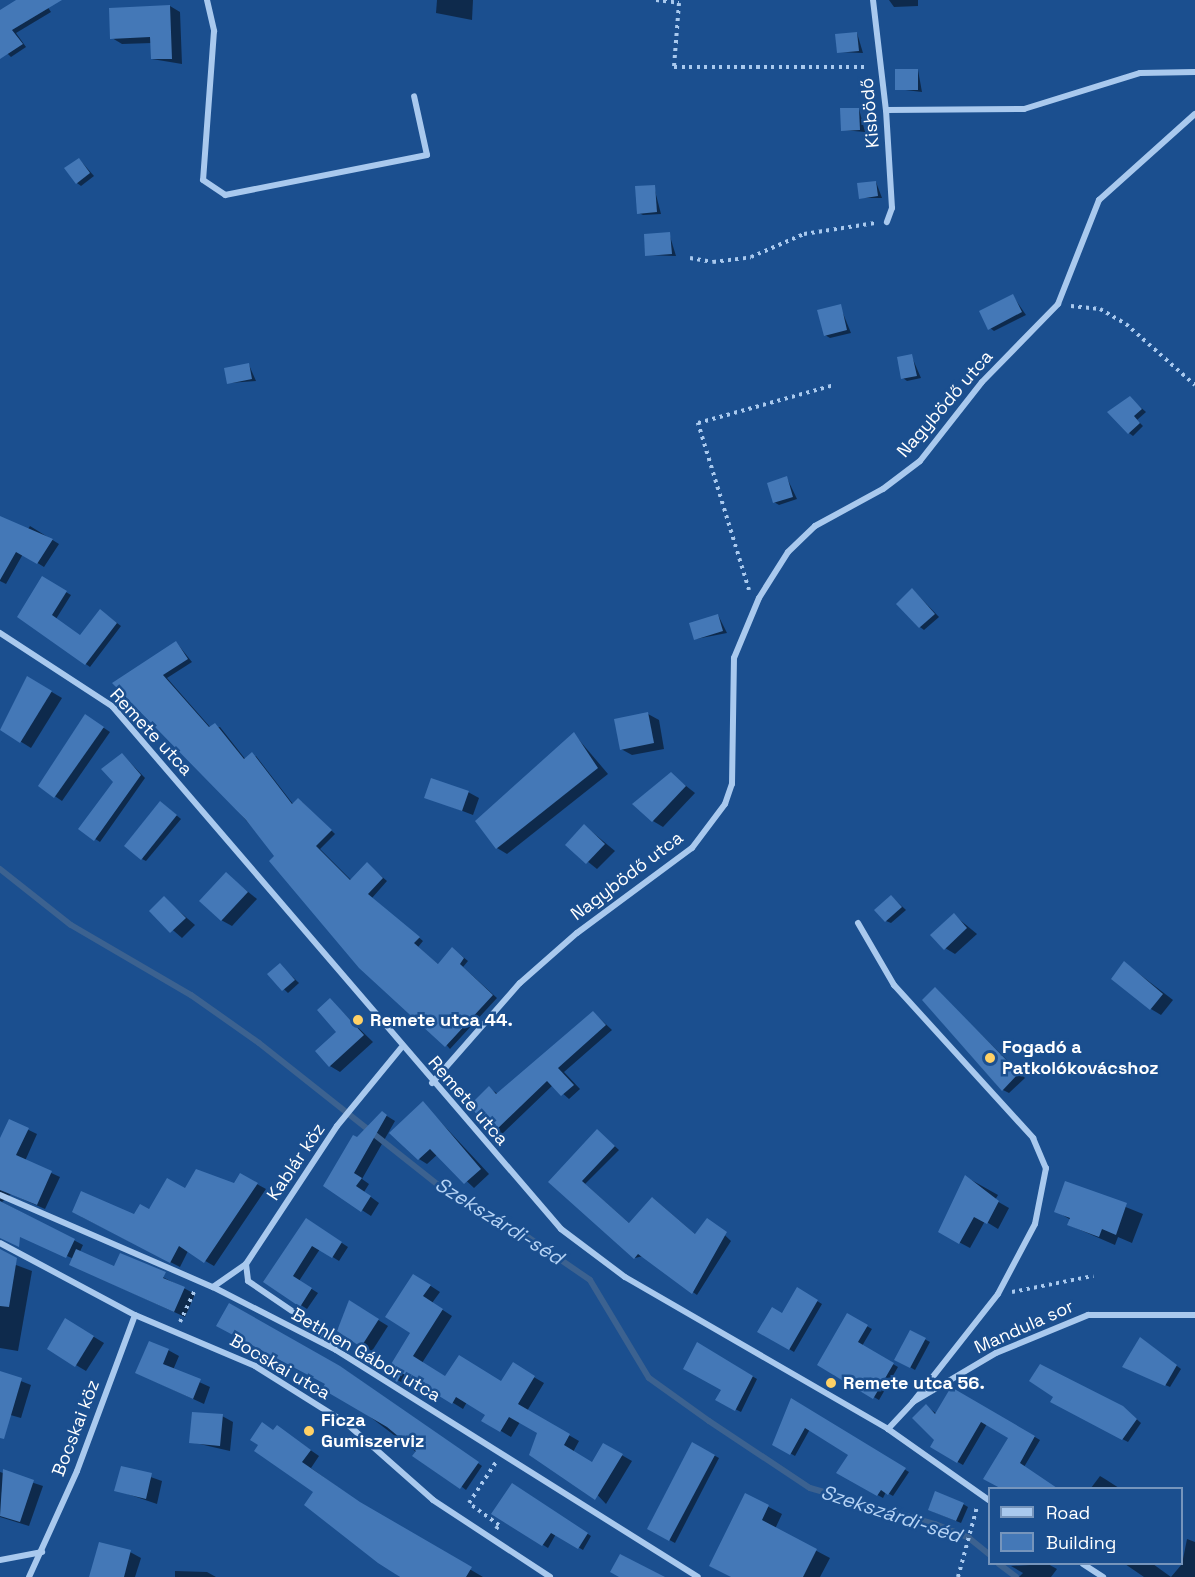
<!DOCTYPE html>
<html>
<head>
<meta charset="utf-8">
<style>
	body { margin:0 }
	#map { position:relative; width:1195px; height:1577px; overflow:hidden; background:#1b4f8f; font-family:"Space Grotesk",sans-serif }
	div>[style] { position:absolute }
	.shadow>* { inset:0; background:#0007 }
	.stream>* { height:6px; margin:-3px; padding:0 3px; transform-origin:3px; border-radius:3px; background:#3c6290 }
	.building>* { inset:0; background:#4478b7 }
	.path>* { height:4px; margin-top:-2px; transform-origin:0; background:repeating-linear-gradient(90deg,#a9c9ee 0 3px,transparent 0 7.5px) }
	.street>* { height:6px; margin:-3px; padding:0 3px; transform-origin:3px; border-radius:3px; background:#a9c9ee }
	.dots>* { width:16px; height:16px; translate:-50% -50%; box-sizing:border-box; border:3px solid #1b4f8f; border-radius:50% }
	span { translate:-50% -50%; white-space:nowrap; text-align:center; line-height:1.15; -webkit-text-stroke:5px #1b4f8f; paint-order:stroke }
	.street-label { font-size:18px; color:#fff }
	.poi-label { font-size:18px; color:#fff; font-weight:700 }
	.left { translate:0 -50%; text-align:left }
	.water-label { font-size:20px; color:#b5d3f5; font-style:italic }
	.legend { position:absolute; left:988px; top:1487px; width:195px; height:78px; box-sizing:border-box; background:#1b4f8f; border:2px solid #7695bc; margin:0; padding:8px 10px; list-style:none; font-size:18px; color:#fff }
	.legend li { display:flex; align-items:center; gap:12px; height:30px }
	.legend b { width:30px; border:2px solid #7695bc }
</style>
</head>
<body>
<div id="map">
	<div class="shadow">
		<i style="clip-path:polygon(19px 0,43px 0,51px 12px,16px 33px,26px 47px,11px 57px,0 46px)"></i>
		<i style="clip-path:polygon(437px 0,473px 0,472px 20px,436px 13px)"></i>
		<i style="clip-path:polygon(889px 0,918px 0,918px 6px,894px 7px)"></i>
		<i style="clip-path:polygon(170px 6px,180px 12px,182px 64px,152px 59px,152px 43px,122px 44px,112px 38px)"></i>
		<i style="clip-path:polygon(857px 33px,863px 53px,839px 52px)"></i>
		<i style="clip-path:polygon(918px 70px,922px 92px,897px 89px)"></i>
		<i style="clip-path:polygon(859px 109px,865px 132px,843px 130px)"></i>
		<i style="clip-path:polygon(79px 159px,94px 176px,81px 186px,77px 183px)"></i>
		<i style="clip-path:polygon(876px 182px,882px 198px,860px 198px)"></i>
		<i style="clip-path:polygon(654px 187px,661px 214px,643px 215px,639px 213px)"></i>
		<i style="clip-path:polygon(669px 233px,676px 256px,647px 255px)"></i>
		<i style="clip-path:polygon(1013px 296px,1026px 315px,994px 331px,990px 328px)"></i>
		<i style="clip-path:polygon(840px 306px,851px 333px,830px 338px,825px 335px)"></i>
		<i style="clip-path:polygon(911px 355px,921px 378px,907px 381px,903px 378px)"></i>
		<i style="clip-path:polygon(249px 365px,256px 381px,229px 383px)"></i>
		<i style="clip-path:polygon(1130px 398px,1146px 412px,1137px 420px,1143px 426px,1133px 436px,1129px 433px)"></i>
		<i style="clip-path:polygon(787px 478px,797px 499px,779px 505px,774px 502px)"></i>
		<i style="clip-path:polygon(0 517px,26px 532px,30px 526px,59px 544px,44px 567px,23px 554px,6px 584px,0 581px)"></i>
		<i style="clip-path:polygon(42px 578px,71px 595px,56px 619px,81px 637px,105px 614px,121px 626px,90px 667px,19px 617px)"></i>
		<i style="clip-path:polygon(913px 590px,939px 617px,924px 630px,920px 627px)"></i>
		<i style="clip-path:polygon(718px 615px,727px 633px,696px 639px)"></i>
		<i style="clip-path:polygon(176px 642px,192px 662px,167px 678px,211px 728px,220px 727px,246px 760px,256px 756px,293px 804px,302px 802px,335px 834px,320px 849px,351px 880px,367px 864px,387px 881px,372px 898px,423px 941px,418px 947px,439px 965px,457px 952px,468px 961px,463px 967px,497px 998px,450px 1049px,170px 735px,134px 700px,125px 700px,114px 684px)"></i>
		<i style="clip-path:polygon(28px 678px,62px 698px,31px 748px,2px 730px)"></i>
		<i style="clip-path:polygon(648px 714px,659px 720px,664px 749px,632px 755px,621px 749px)"></i>
		<i style="clip-path:polygon(92px 720px,110px 732px,62px 801px,40px 786px)"></i>
		<i style="clip-path:polygon(574px 734px,608px 774px,507px 854px,497px 848px,477px 821px)"></i>
		<i style="clip-path:polygon(122px 754px,145px 778px,100px 842px,80px 829px,115px 781px)"></i>
		<i style="clip-path:polygon(671px 774px,695px 793px,663px 827px,653px 821px)"></i>
		<i style="clip-path:polygon(468px 792px,479px 798px,473px 815px,426px 797px)"></i>
		<i style="clip-path:polygon(165px 806px,181px 819px,146px 861px,142px 859px)"></i>
		<i style="clip-path:polygon(585px 826px,615px 851px,597px 869px,567px 845px)"></i>
		<i style="clip-path:polygon(226px 874px,257px 899px,232px 926px,221px 920px)"></i>
		<i style="clip-path:polygon(891px 896px,906px 910px,891px 923px,886px 921px)"></i>
		<i style="clip-path:polygon(164px 898px,195px 925px,182px 938px,151px 911px)"></i>
		<i style="clip-path:polygon(954px 915px,977px 934px,955px 954px,945px 948px)"></i>
		<i style="clip-path:polygon(1125px 963px,1173px 1000px,1161px 1015px,1151px 1009px)"></i>
		<i style="clip-path:polygon(280px 965px,299px 983px,288px 993px,269px 975px)"></i>
		<i style="clip-path:polygon(935px 989px,1025px 1078px,1009px 1093px,1003px 1090px)"></i>
		<i style="clip-path:polygon(330px 1000px,373px 1042px,340px 1072px,330px 1066px,338px 1032px)"></i>
		<i style="clip-path:polygon(593px 1012px,612px 1030px,564px 1072px,580px 1089px,569px 1099px,553px 1085px,502px 1134px,495px 1131px,489px 1088px,498px 1094px)"></i>
		<i style="clip-path:polygon(423px 1103px,489px 1174px,474px 1188px,438px 1154px,427px 1164px,419px 1159px)"></i>
		<i style="clip-path:polygon(382px 1113px,395px 1121px,362px 1179px,369px 1184px,364px 1192px,379px 1203px,371px 1216px,325px 1186px)"></i>
		<i style="clip-path:polygon(10px 1121px,37px 1134px,25px 1161px,60px 1177px,45px 1209px,11px 1194px,2px 1202px,83px 1245px,76px 1260px,0 1226px,0 1141px)"></i>
		<i style="clip-path:polygon(598px 1131px,619px 1150px,585px 1184px,630px 1224px,653px 1198px,696px 1235px,712px 1223px,731px 1241px,697px 1295px,643px 1256px,635px 1258px,550px 1182px)"></i>
		<i style="clip-path:polygon(240px 1175px,266px 1189px,214px 1266px,188px 1251px,180px 1267px,82px 1217px,135px 1216px,185px 1191px,234px 1185px)"></i>
		<i style="clip-path:polygon(966px 1177px,998px 1195px,995px 1200px,1009px 1208px,998px 1229px,985px 1221px,970px 1248px,940px 1232px)"></i>
		<i style="clip-path:polygon(1066px 1183px,1143px 1214px,1132px 1243px,1118px 1237px,1115px 1245px,1069px 1225px,1071px 1220px,1056px 1211px)"></i>
		<i style="clip-path:polygon(313px 1224px,348px 1247px,339px 1261px,320px 1249px,299px 1281px,318px 1293px,307px 1309px,265px 1282px)"></i>
		<i style="clip-path:polygon(121px 1255px,195px 1294px,185px 1317px,89px 1273px,114px 1268px)"></i>
		<i style="clip-path:polygon(0 1259px,32px 1271px,18px 1351px,0 1348px)"></i>
		<i style="clip-path:polygon(423px 1281px,440px 1292px,432px 1303px,452px 1316px,422px 1363px,446px 1378px,502px 1383px,513px 1365px,544px 1383px,527px 1411px,579px 1441px,573px 1452px,592px 1464px,604px 1445px,632px 1461px,606px 1504px,538px 1432px,520px 1422px,511px 1437px,483px 1420px,487px 1414px,467px 1402px,463px 1409px,413px 1378px,408px 1386px,387px 1374px,412px 1332px)"></i>
		<i style="clip-path:polygon(797px 1289px,822px 1304px,794px 1352px,759px 1331px,782px 1315px)"></i>
		<i style="clip-path:polygon(349px 1302px,388px 1326px,372px 1351px,339px 1331px)"></i>
		<i style="clip-path:polygon(847px 1315px,872px 1329px,862px 1346px,898px 1367px,879px 1400px,819px 1365px)"></i>
		<i style="clip-path:polygon(66px 1320px,104px 1343px,86px 1371px,49px 1349px)"></i>
		<i style="clip-path:polygon(911px 1332px,930px 1342px,915px 1370px,896px 1359px)"></i>
		<i style="clip-path:polygon(1145px 1342px,1181px 1369px,1170px 1387px,1128px 1369px)"></i>
		<i style="clip-path:polygon(698px 1344px,757px 1379px,741px 1412px,717px 1400px,723px 1389px)"></i>
		<i style="clip-path:polygon(168px 1350px,179px 1356px,173px 1370px,210px 1387px,204px 1404px,137px 1373px)"></i>
		<i style="clip-path:polygon(345px 1370px,482px 1466px,466px 1490px,327px 1384px)"></i>
		<i style="clip-path:polygon(0 1373px,31px 1385px,21px 1418px,0 1412px)"></i>
		<i style="clip-path:polygon(952px 1389px,1040px 1440px,1024px 1467px,1051px 1488px,1005px 1488px,986px 1478px,1010px 1437px,987px 1424px,963px 1465px,932px 1447px,936px 1440px,926px 1406px,937px 1414px)"></i>
		<i style="clip-path:polygon(1055px 1397px,1123px 1407px,1141px 1423px,1128px 1442px,1052px 1402px)"></i>
		<i style="clip-path:polygon(791px 1401px,909px 1472px,893px 1496px,886px 1492px,883px 1498px,838px 1473px,850px 1454px,810px 1429px,795px 1456px,774px 1444px)"></i>
		<i style="clip-path:polygon(222px 1416px,233px 1422px,230px 1451px,191px 1442px)"></i>
		<i style="clip-path:polygon(274px 1432px,286px 1433px,319px 1456px,311px 1468px,369px 1510px,483px 1577px,400px 1577px,306px 1505px,315px 1492px,260px 1445px)"></i>
		<i style="clip-path:polygon(693px 1444px,719px 1458px,675px 1543px,649px 1529px)"></i>
		<i style="clip-path:polygon(122px 1467px,162px 1481px,157px 1504px,116px 1490px)"></i>
		<i style="clip-path:polygon(0 1472px,43px 1486px,29px 1526px,0 1517px)"></i>
		<i style="clip-path:polygon(1100px 1476px,1105px 1479px,1119px 1488px,1091px 1488px)"></i>
		<i style="clip-path:polygon(512px 1485px,591px 1536px,583px 1550px,556px 1534px,548px 1548px,493px 1513px)"></i>
		<i style="clip-path:polygon(746px 1495px,782px 1514px,775px 1529px,830px 1558px,820px 1577px,732px 1577px)"></i>
		<i style="clip-path:polygon(963px 1504px,968px 1507px,961px 1523px,934px 1512px)"></i>
		<i style="clip-path:polygon(1187px 1539px,1195px 1542px,1195px 1577px,1144px 1577px,1125px 1564px,1153px 1564px,1171px 1577px,1182px 1564px)"></i>
		<i style="clip-path:polygon(130px 1552px,141px 1558px,135px 1577px,91px 1577px)"></i>
		<i style="clip-path:polygon(1048px 1564px,1057px 1569px,1051px 1577px,1019px 1577px,1023px 1573px,1011px 1566px)"></i>
		<i style="clip-path:polygon(175px 1571px,207px 1572px,216px 1577px,175px 1577px)"></i>
	</div>
	<div class="stream">
		<i style="left:0;top:869px;width:90px;rotate:38.3deg"></i>
		<i style="left:71px;top:925px;width:139px;rotate:30.3deg"></i>
		<i style="left:191px;top:995px;width:83px;rotate:35.2deg"></i>
		<i style="left:259px;top:1043px;width:245px;rotate:38.4deg"></i>
		<i style="left:451px;top:1195px;width:77px;rotate:27.9deg"></i>
		<i style="left:519px;top:1231px;width:86px;rotate:34.6deg"></i>
		<i style="left:590px;top:1280px;width:114px;rotate:59deg"></i>
		<i style="left:649px;top:1378px;width:74px;rotate:35.6deg"></i>
		<i style="left:709px;top:1421px;width:121px;rotate:33.6deg"></i>
		<i style="left:810px;top:1488px;width:130px;rotate:16.1deg"></i>
		<i style="left:935px;top:1524px;width:37px;rotate:22deg"></i>
		<i style="left:969px;top:1538px;width:27px;rotate:39deg"></i>
		<i style="left:999px;top:1564px;width:21px;rotate:37deg"></i>
	</div>
	<div class="building">
		<i style="clip-path:polygon(16px 0,62px 0,12px 30px,23px 44px,0 59px,0 10px)"></i>
		<i style="clip-path:polygon(170px 5px,172px 59px,151px 59px,150px 37px,110px 39px,109px 8px)"></i>
		<i style="clip-path:polygon(857px 32px,859px 51px,837px 53px,835px 34px)"></i>
		<i style="clip-path:polygon(895px 69px,918px 69px,918px 90px,895px 90px)"></i>
		<i style="clip-path:polygon(840px 108px,859px 108px,860px 130px,841px 131px)"></i>
		<i style="clip-path:polygon(79px 158px,90px 173px,76px 184px,64px 168px)"></i>
		<i style="clip-path:polygon(876px 181px,878px 196px,859px 199px,857px 183px)"></i>
		<i style="clip-path:polygon(655px 185px,657px 212px,637px 214px,635px 186px)"></i>
		<i style="clip-path:polygon(670px 232px,672px 254px,645px 256px,644px 234px)"></i>
		<i style="clip-path:polygon(1013px 294px,1022px 312px,988px 330px,979px 311px)"></i>
		<i style="clip-path:polygon(841px 304px,847px 330px,824px 336px,817px 310px)"></i>
		<i style="clip-path:polygon(912px 354px,917px 376px,901px 379px,897px 357px)"></i>
		<i style="clip-path:polygon(249px 363px,252px 379px,227px 384px,224px 368px)"></i>
		<i style="clip-path:polygon(1130px 396px,1142px 409px,1134px 416px,1140px 423px,1128px 434px,1107px 412px)"></i>
		<i style="clip-path:polygon(787px 476px,793px 497px,773px 503px,767px 483px)"></i>
		<i style="clip-path:polygon(0 516px,53px 539px,37px 564px,16px 552px,0 580px)"></i>
		<i style="clip-path:polygon(42px 576px,67px 591px,52px 615px,80px 635px,100px 609px,117px 623px,85px 665px,17px 617px)"></i>
		<i style="clip-path:polygon(912px 588px,935px 614px,919px 628px,896px 604px)"></i>
		<i style="clip-path:polygon(718px 614px,723px 631px,694px 640px,689px 623px)"></i>
		<i style="clip-path:polygon(176px 641px,188px 659px,163px 675px,209px 727px,215px 723px,244px 759px,252px 752px,292px 804px,298px 798px,332px 830px,316px 846px,350px 880px,367px 862px,383px 878px,368px 894px,420px 937px,414px 943px,438px 964px,452px 947px,464px 958px,460px 964px,493px 995px,445px 1047px,359px 968px,269px 861px,274px 856px,246px 820px,112px 683px)"></i>
		<i style="clip-path:polygon(27px 676px,52px 691px,20px 743px,0 730px)"></i>
		<i style="clip-path:polygon(648px 712px,654px 743px,620px 750px,614px 719px)"></i>
		<i style="clip-path:polygon(85px 714px,104px 727px,54px 798px,38px 786px)"></i>
		<i style="clip-path:polygon(574px 732px,598px 768px,496px 849px,475px 821px)"></i>
		<i style="clip-path:polygon(122px 753px,141px 775px,94px 841px,78px 829px,113px 782px,101px 769px)"></i>
		<i style="clip-path:polygon(671px 772px,686px 786px,652px 822px,632px 804px)"></i>
		<i style="clip-path:polygon(431px 778px,469px 791px,462px 811px,424px 798px)"></i>
		<i style="clip-path:polygon(160px 801px,177px 815px,141px 860px,124px 846px)"></i>
		<i style="clip-path:polygon(584px 824px,605px 844px,586px 864px,565px 845px)"></i>
		<i style="clip-path:polygon(226px 872px,248px 892px,221px 921px,199px 901px)"></i>
		<i style="clip-path:polygon(891px 895px,902px 907px,885px 922px,874px 910px)"></i>
		<i style="clip-path:polygon(164px 896px,186px 918px,170px 933px,149px 911px)"></i>
		<i style="clip-path:polygon(954px 913px,967px 928px,944px 950px,930px 935px)"></i>
		<i style="clip-path:polygon(1124px 961px,1163px 994px,1150px 1010px,1111px 979px)"></i>
		<i style="clip-path:polygon(280px 963px,295px 980px,282px 991px,267px 974px)"></i>
		<i style="clip-path:polygon(935px 987px,1019px 1073px,1002px 1091px,922px 1000px)"></i>
		<i style="clip-path:polygon(330px 998px,364px 1035px,329px 1067px,315px 1051px,336px 1032px,317px 1010px)"></i>
		<i style="clip-path:polygon(593px 1011px,606px 1025px,558px 1068px,574px 1085px,561px 1096px,547px 1081px,494px 1132px,469px 1106px,489px 1086px,496px 1094px)"></i>
		<i style="clip-path:polygon(423px 1101px,481px 1169px,464px 1184px,430px 1149px,418px 1160px,389px 1133px)"></i>
		<i style="clip-path:polygon(382px 1111px,387px 1115px,354px 1173px,362px 1178px,356px 1186px,371px 1196px,361px 1212px,323px 1186px,353px 1135px,357px 1137px)"></i>
		<i style="clip-path:polygon(9px 1119px,29px 1128px,16px 1155px,52px 1171px,37px 1205px,0 1190px,0 1138px)"></i>
		<i style="clip-path:polygon(597px 1129px,615px 1146px,582px 1181px,629px 1223px,652px 1197px,695px 1234px,707px 1218px,727px 1232px,692px 1294px,638px 1254px,634px 1259px,548px 1182px)"></i>
		<i style="clip-path:polygon(196px 1169px,234px 1183px,240px 1173px,258px 1183px,204px 1263px,179px 1246px,170px 1263px,72px 1212px,81px 1191px,134px 1214px,140px 1204px,149px 1209px,167px 1178px,185px 1188px)"></i>
		<i style="clip-path:polygon(965px 1175px,999px 1201px,987px 1224px,974px 1217px,959px 1244px,938px 1232px)"></i>
		<i style="clip-path:polygon(1065px 1181px,1127px 1203px,1116px 1235px,1102px 1229px,1099px 1237px,1067px 1225px,1070px 1218px,1054px 1212px)"></i>
		<i style="clip-path:polygon(0 1201px,75px 1239px,66px 1258px,20px 1237px,19px 1247px,0 1238px)"></i>
		<i style="clip-path:polygon(306px 1218px,342px 1242px,332px 1258px,312px 1246px,293px 1276px,312px 1288px,300px 1307px,263px 1282px)"></i>
		<i style="clip-path:polygon(0 1249px,17px 1258px,9px 1307px,0 1306px)"></i>
		<i style="clip-path:polygon(76px 1249px,114px 1266px,120px 1253px,166px 1272px,163px 1278px,185px 1287px,174px 1312px,69px 1265px)"></i>
		<i style="clip-path:polygon(413px 1274px,431px 1285px,423px 1296px,443px 1309px,413px 1356px,445px 1376px,459px 1355px,501px 1381px,513px 1362px,535px 1376px,518px 1404px,570px 1434px,564px 1445px,592px 1462px,603px 1443px,623px 1454px,595px 1500px,529px 1455px,537px 1433px,509px 1417px,500px 1432px,481px 1421px,485px 1415px,456px 1397px,452px 1404px,402px 1373px,397px 1382px,385px 1374px,410px 1333px,385px 1317px)"></i>
		<i style="clip-path:polygon(797px 1287px,818px 1300px,789px 1350px,757px 1332px,772px 1307px,782px 1313px)"></i>
		<i style="clip-path:polygon(349px 1300px,379px 1319px,361px 1347px,337px 1331px)"></i>
		<i style="clip-path:polygon(229px 1303px,340px 1366px,479px 1462px,460px 1489px,412px 1456px,416px 1451px,387px 1427px,322px 1389px,325px 1384px,216px 1326px)"></i>
		<i style="clip-path:polygon(847px 1313px,868px 1325px,858px 1342px,894px 1363px,873px 1399px,817px 1365px)"></i>
		<i style="clip-path:polygon(65px 1318px,94px 1336px,75px 1367px,47px 1349px)"></i>
		<i style="clip-path:polygon(910px 1330px,926px 1338px,910px 1368px,894px 1360px)"></i>
		<i style="clip-path:polygon(1140px 1337px,1177px 1365px,1165px 1386px,1122px 1367px)"></i>
		<i style="clip-path:polygon(149px 1341px,169px 1349px,163px 1364px,201px 1379px,193px 1399px,135px 1373px)"></i>
		<i style="clip-path:polygon(697px 1342px,753px 1376px,735px 1411px,715px 1400px,721px 1390px,683px 1369px)"></i>
		<i style="clip-path:polygon(1040px 1364px,1123px 1406px,1137px 1419px,1122px 1440px,1050px 1402px,1053px 1397px,1029px 1381px)"></i>
		<i style="clip-path:polygon(0 1371px,22px 1378px,4px 1439px,0 1438px)"></i>
		<i style="clip-path:polygon(951px 1387px,1035px 1436px,1020px 1463px,1057px 1488px,1000px 1488px,983px 1479px,1008px 1438px,981px 1422px,957px 1463px,930px 1447px,934px 1440px,912px 1418px,926px 1404px,935px 1414px)"></i>
		<i style="clip-path:polygon(791px 1398px,906px 1468px,888px 1495px,881px 1490px,877px 1496px,836px 1473px,848px 1455px,805px 1428px,790px 1455px,772px 1445px)"></i>
		<i style="clip-path:polygon(192px 1412px,223px 1414px,220px 1446px,189px 1443px)"></i>
		<i style="clip-path:polygon(262px 1422px,273px 1430px,277px 1425px,311px 1450px,302px 1462px,360px 1502px,472px 1567px,466px 1577px,400px 1577px,378px 1563px,304px 1505px,313px 1492px,254px 1451px,258px 1445px,250px 1440px)"></i>
		<i style="clip-path:polygon(692px 1442px,715px 1455px,669px 1541px,647px 1529px)"></i>
		<i style="clip-path:polygon(121px 1466px,152px 1473px,146px 1499px,114px 1491px)"></i>
		<i style="clip-path:polygon(3px 1469px,34px 1480px,20px 1522px,0 1516px)"></i>
		<i style="clip-path:polygon(512px 1483px,588px 1533px,578px 1549px,551px 1533px,542px 1546px,491px 1514px)"></i>
		<i style="clip-path:polygon(935px 1491px,964px 1503px,956px 1521px,928px 1510px)"></i>
		<i style="clip-path:polygon(745px 1493px,769px 1505px,762px 1520px,817px 1549px,803px 1577px,731px 1577px,709px 1566px)"></i>
		<i style="clip-path:polygon(99px 1542px,131px 1550px,124px 1577px,89px 1577px)"></i>
		<i style="clip-path:polygon(620px 1554px,665px 1577px,619px 1577px,610px 1572px)"></i>
	</div>
	<div class="path">
		<i style="left:656px;top:0;width:23px;rotate:7deg"></i>
		<i style="left:679px;top:3px;width:64px;rotate:94.5deg"></i>
		<i style="left:674px;top:67px;width:194px"></i>
		<i style="left:690px;top:258px;width:23px;rotate:10deg"></i>
		<i style="left:713px;top:262px;width:38px;rotate:-7deg"></i>
		<i style="left:751px;top:257px;width:58px;rotate:-23.5deg"></i>
		<i style="left:804px;top:234px;width:72px;rotate:-8.8deg"></i>
		<i style="left:1071px;top:306px;width:29px;rotate:6deg"></i>
		<i style="left:1100px;top:309px;width:30px;rotate:30deg"></i>
		<i style="left:1126px;top:324px;width:92px;rotate:41.5deg"></i>
		<i style="left:749px;top:590px;width:175px;rotate:-107deg"></i>
		<i style="left:698px;top:423px;width:141px;rotate:-15.6deg"></i>
		<i style="left:1012px;top:1292px;width:83px;rotate:-11.2deg"></i>
		<i style="left:180px;top:1322px;width:35px;rotate:-65deg"></i>
		<i style="left:496px;top:1529px;width:5px;rotate:-53deg"></i>
		<i style="left:499px;top:1525px;width:37px;rotate:-144deg"></i>
		<i style="left:469px;top:1503px;width:49px;rotate:-56.6deg"></i>
		<i style="left:958px;top:1577px;width:73px;rotate:-74.8deg"></i>
	</div>
	<div class="street">
		<i style="left:207px;top:0;width:32px;rotate:77deg"></i>
		<i style="left:214px;top:31px;width:149px;rotate:94.2deg"></i>
		<i style="left:203px;top:180px;width:27px;rotate:34deg"></i>
		<i style="left:225px;top:195px;width:206px;rotate:-11.2deg"></i>
		<i style="left:427px;top:155px;width:60px;rotate:-102.4deg"></i>
		<i style="left:873px;top:0;width:111px;rotate:83.3deg"></i>
		<i style="left:886px;top:110px;width:98px;rotate:86.5deg"></i>
		<i style="left:892px;top:208px;width:15px;rotate:110deg"></i>
		<i style="left:886px;top:110px;width:138px;rotate:-0.4deg"></i>
		<i style="left:1024px;top:109px;width:121px;rotate:-17.2deg"></i>
		<i style="left:1140px;top:73px;width:55px;rotate:-1deg"></i>
		<i style="left:0;top:633px;width:134px;rotate:33.1deg"></i>
		<i style="left:112px;top:706px;width:689px;rotate:49.35deg"></i>
		<i style="left:561px;top:1229px;width:80px;rotate:36.9deg"></i>
		<i style="left:625px;top:1277px;width:304px;rotate:30deg"></i>
		<i style="left:888px;top:1429px;width:125px;rotate:35.2deg"></i>
		<i style="left:858px;top:923px;width:72px;rotate:59.9deg"></i>
		<i style="left:894px;top:985px;width:207px;rotate:47.7deg"></i>
		<i style="left:1033px;top:1138px;width:33px;rotate:67deg"></i>
		<i style="left:1046px;top:1168px;width:57px;rotate:101.1deg"></i>
		<i style="left:1035px;top:1224px;width:79px;rotate:117.9deg"></i>
		<i style="left:998px;top:1294px;width:137px;rotate:128.2deg"></i>
		<i style="left:432px;top:1083px;width:133px;rotate:-48.7deg"></i>
		<i style="left:520px;top:983px;width:76px;rotate:-41.3deg"></i>
		<i style="left:577px;top:933px;width:143px;rotate:-36.5deg"></i>
		<i style="left:692px;top:848px;width:55px;rotate:-53.1deg"></i>
		<i style="left:725px;top:804px;width:21px;rotate:-71deg"></i>
		<i style="left:732px;top:784px;width:126px;rotate:-89.1deg"></i>
		<i style="left:734px;top:658px;width:65px;rotate:-67.4deg"></i>
		<i style="left:759px;top:598px;width:54px;rotate:-57.8deg"></i>
		<i style="left:788px;top:552px;width:37px;rotate:-44deg"></i>
		<i style="left:815px;top:526px;width:77px;rotate:-28.6deg"></i>
		<i style="left:883px;top:489px;width:46px;rotate:-37.1deg"></i>
		<i style="left:920px;top:461px;width:100px;rotate:-51.9deg"></i>
		<i style="left:982px;top:382px;width:109px;rotate:-45.7deg"></i>
		<i style="left:1058px;top:304px;width:112px;rotate:-68.5deg"></i>
		<i style="left:1099px;top:200px;width:129px;rotate:-41.9deg"></i>
		<i style="left:0;top:1195px;width:232px;rotate:23.4deg"></i>
		<i style="left:213px;top:1287px;width:138px;rotate:27.1deg"></i>
		<i style="left:336px;top:1350px;width:427px;rotate:32.1deg"></i>
		<i style="left:0;top:1243px;width:153px;rotate:28.1deg"></i>
		<i style="left:135px;top:1315px;width:130px;rotate:23deg"></i>
		<i style="left:255px;top:1366px;width:107px;rotate:32.1deg"></i>
		<i style="left:346px;top:1423px;width:116px;rotate:41.5deg"></i>
		<i style="left:433px;top:1500px;width:140px;rotate:33.3deg"></i>
		<i style="left:246px;top:1264px;width:17px;rotate:83deg"></i>
		<i style="left:248px;top:1281px;width:80px;rotate:34.3deg"></i>
		<i style="left:314px;top:1326px;width:29px;rotate:49deg"></i>
		<i style="left:213px;top:1287px;width:40px;rotate:-34.9deg"></i>
		<i style="left:246px;top:1264px;width:165px;rotate:-56.6deg"></i>
		<i style="left:337px;top:1126px;width:101px;rotate:-50.6deg"></i>
		<i style="left:888px;top:1429px;width:37px;rotate:-47deg"></i>
		<i style="left:913px;top:1402px;width:96px;rotate:-30.6deg"></i>
		<i style="left:996px;top:1353px;width:100px;rotate:-22.4deg"></i>
		<i style="left:1088px;top:1315px;width:107px"></i>
		<i style="left:0;top:1560px;width:43px;rotate:-10.8deg"></i>
		<i style="left:1083px;top:1564px;width:24px;rotate:33deg"></i>
		<i style="left:29px;top:1577px;width:116px;rotate:-65.6deg"></i>
		<i style="left:77px;top:1471px;width:166px;rotate:-69.6deg"></i>
	</div>
	<div class="dots">
		<i style="left:358px;top:1020px;background:#ffd166"></i>
		<i style="left:990px;top:1058px;background:#ffd166"></i>
		<i style="left:831px;top:1383px;background:#ffd166"></i>
		<i style="left:309px;top:1431px;background:#ffd166"></i>
	</div>
	<div class="street-label">
		<span style="left:870px;top:113px;rotate:-95deg">Kisbödő</span>
		<span style="left:945px;top:404px;rotate:-49deg">Nagybödő utca</span>
		<span style="left:151px;top:732px;rotate:47deg">Remete utca</span>
		<span style="left:627px;top:876px;rotate:-37deg">Nagybödő utca</span>
		<span style="left:468px;top:1101px;rotate:49deg">Remete utca</span>
		<span style="left:296px;top:1162px;rotate:-56deg">Kablár köz</span>
		<span style="left:1024px;top:1327px;rotate:-24deg">Mandula sor</span>
		<span style="left:366px;top:1355px;rotate:30deg">Bethlen Gábor utca</span>
		<span style="left:280px;top:1367px;rotate:30deg">Bocskai utca</span>
		<span style="left:76px;top:1428px;rotate:-69deg">Bocskai köz</span>
	</div>
	<div class="poi-label">
		<span class="left" style="left:370px;top:1020px">Remete utca 44.</span>
		<span class="left" style="left:1002px;top:1058px">Fogadó a<br>Patkolókovácshoz</span>
		<span class="left" style="left:843px;top:1383px">Remete utca 56.</span>
		<span class="left" style="left:321px;top:1431px">Ficza<br>Gumiszerviz</span>
	</div>
	<div class="water-label">
		<span style="left:499px;top:1221px;rotate:32deg">Szekszárdi-séd</span>
		<span style="left:891px;top:1514px;rotate:18deg">Szekszárdi-séd</span>
	</div>
	<ul class="legend">
	<li><b style="height:8px;background:#a9c9ee"></b>Road</li>
	<li><b style="height:16px;background:#4478b7"></b>Building</li>
	</ul>
</div>
</body>
</html>
